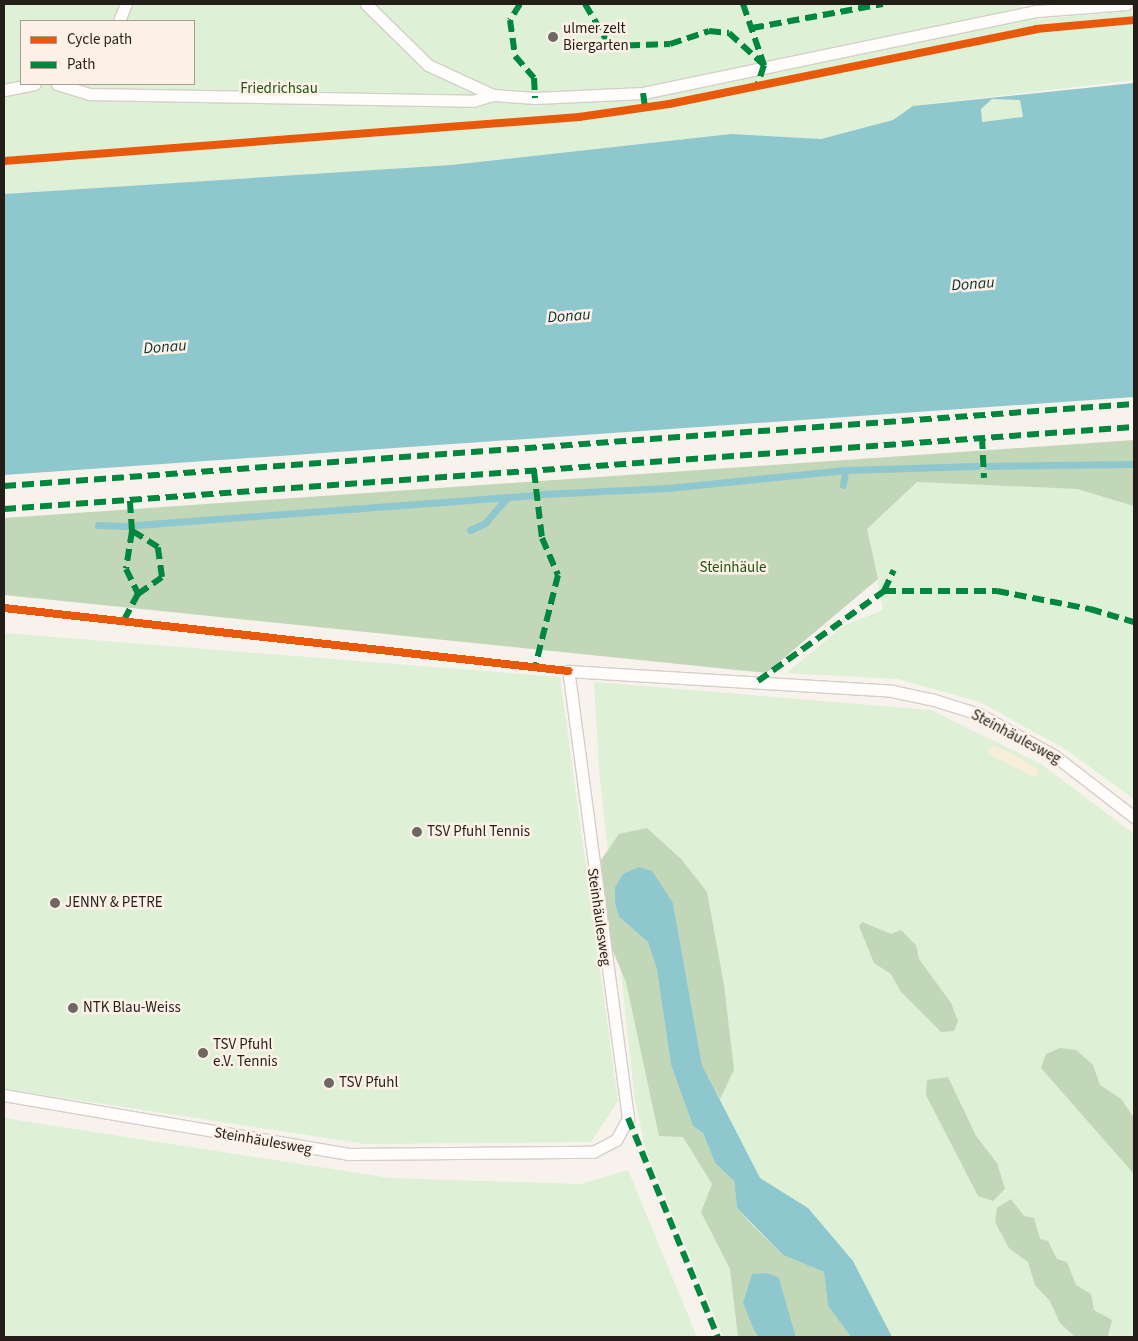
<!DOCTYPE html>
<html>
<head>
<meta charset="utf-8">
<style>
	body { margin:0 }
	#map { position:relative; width:1138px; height:1341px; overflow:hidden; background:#f8f2ec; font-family:"Source Sans 3",sans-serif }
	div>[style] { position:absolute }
	.green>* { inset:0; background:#def0d5 }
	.forest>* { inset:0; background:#c2d6b8 }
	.sand>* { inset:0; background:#f6eed7 }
	.water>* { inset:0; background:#8fc7cf }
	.stream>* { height:7px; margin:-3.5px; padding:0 3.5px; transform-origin:3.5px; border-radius:3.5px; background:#8fc7cf }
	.roads { filter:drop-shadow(1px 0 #d5cfc9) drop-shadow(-1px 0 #d5cfc9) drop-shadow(0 1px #d5cfc9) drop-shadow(0 -1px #d5cfc9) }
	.service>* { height:11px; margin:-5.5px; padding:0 5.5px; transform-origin:5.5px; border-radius:5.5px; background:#fefdfc }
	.quiet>* { height:6px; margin-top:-3px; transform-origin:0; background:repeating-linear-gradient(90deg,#00873e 0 12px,transparent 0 18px) }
	.cycleway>* { height:8px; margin:-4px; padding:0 4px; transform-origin:4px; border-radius:4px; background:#e8590c }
	.dots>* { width:14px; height:14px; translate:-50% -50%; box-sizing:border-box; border:2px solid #fdf1e7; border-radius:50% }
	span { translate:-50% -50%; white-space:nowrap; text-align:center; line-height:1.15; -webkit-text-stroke:5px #fdf1e7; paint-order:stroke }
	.poi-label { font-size:15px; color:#241e18 }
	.left { translate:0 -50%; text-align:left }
	.park-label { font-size:15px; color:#1c5412 }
	.street-label { font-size:15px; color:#241e18 }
	.water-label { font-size:16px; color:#073238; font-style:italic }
	.frame { position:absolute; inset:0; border:5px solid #241e18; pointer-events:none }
	.legend { position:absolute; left:20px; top:20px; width:175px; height:65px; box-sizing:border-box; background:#fdf1e7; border:1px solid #a69d94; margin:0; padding:6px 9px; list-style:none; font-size:15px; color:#241e18 }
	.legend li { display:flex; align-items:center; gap:10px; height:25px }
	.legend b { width:25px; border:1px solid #a69d94 }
</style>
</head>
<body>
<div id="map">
	<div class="green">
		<i style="clip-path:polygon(evenodd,4px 4px,1021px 4px,1023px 20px,1134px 11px,1134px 80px,913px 106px,894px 120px,821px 139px,731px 134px,451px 165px,4px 194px,4px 4px,21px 21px,194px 21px,194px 84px,21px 84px,21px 21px)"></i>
		<i style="clip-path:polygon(992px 99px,1020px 100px,1023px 118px,982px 122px,981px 109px)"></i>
		<i style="clip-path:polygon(917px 482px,1077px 489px,1134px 506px,1134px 799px,1065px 749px,980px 702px,898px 679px,786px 673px,845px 625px,883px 610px,867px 529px)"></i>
		<i style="clip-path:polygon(4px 633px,560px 677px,618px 1101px,591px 1142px,366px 1144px,4px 1089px)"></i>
		<i style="clip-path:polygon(594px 682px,931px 710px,1041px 764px,1134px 834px,1134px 1337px,723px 1337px,646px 1150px,635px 1101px,599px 768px)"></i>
		<i style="clip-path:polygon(4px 1118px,390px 1178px,581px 1184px,628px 1170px,697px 1337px,4px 1337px)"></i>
	</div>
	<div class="forest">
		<i style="clip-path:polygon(1134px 440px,1134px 506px,1077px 489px,917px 482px,867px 529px,878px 579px,766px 673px,4px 595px,4px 518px)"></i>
		<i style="clip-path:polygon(647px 828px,681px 859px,707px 892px,724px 985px,734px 1070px,720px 1099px,702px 1065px,673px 903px,623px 874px,615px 887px,615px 903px,619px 917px,648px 942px,657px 970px,671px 1065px,693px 1126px,703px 1133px,715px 1163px,734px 1181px,737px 1208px,752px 1225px,783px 1255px,824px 1272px,828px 1306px,851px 1337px,796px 1337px,779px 1278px,743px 1303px,759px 1337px,738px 1337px,730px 1269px,701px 1212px,712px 1184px,683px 1137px,659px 1136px,626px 982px,607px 937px,601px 860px,619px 834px)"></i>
		<i style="clip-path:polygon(862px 922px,891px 934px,901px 930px,916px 945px,919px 959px,951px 1003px,958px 1021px,954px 1031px,941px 1032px,901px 992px,891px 974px,874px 963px,859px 926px)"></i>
		<i style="clip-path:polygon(1060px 1048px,1076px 1050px,1093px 1065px,1100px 1085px,1121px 1099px,1134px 1118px,1134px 1174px,1041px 1068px,1046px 1054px)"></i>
		<i style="clip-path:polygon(948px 1077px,976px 1136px,997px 1163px,1005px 1189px,993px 1201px,978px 1196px,926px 1095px,927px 1080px)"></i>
		<i style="clip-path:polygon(1011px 1199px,1024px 1216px,1034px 1218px,1040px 1239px,1048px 1241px,1057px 1259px,1067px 1262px,1076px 1285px,1091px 1294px,1094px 1310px,1112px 1320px,1108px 1336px,1075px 1337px,1060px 1323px,1050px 1301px,1035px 1285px,1028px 1262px,1009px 1248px,995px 1222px,997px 1208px)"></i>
	</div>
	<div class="sand">
		<i style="clip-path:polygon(993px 745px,1020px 758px,1039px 770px,1038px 775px,1033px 777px,992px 756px,987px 750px)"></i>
	</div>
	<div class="water">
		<i style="clip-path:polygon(evenodd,1134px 83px,1134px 397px,4px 475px,4px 194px,451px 165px,731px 134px,821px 139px,893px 120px,913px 106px,1134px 83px,992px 99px,1020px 100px,1023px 117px,982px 122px,981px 109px,992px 99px)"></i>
		<i style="clip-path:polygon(639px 867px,652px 871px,673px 903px,702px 1065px,760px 1178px,808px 1208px,853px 1261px,892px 1337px,851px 1337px,828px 1306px,824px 1272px,783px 1255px,737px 1208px,734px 1181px,715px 1163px,703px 1133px,693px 1126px,671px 1065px,657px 970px,648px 942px,619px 917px,615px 903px,615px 887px,623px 874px)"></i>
		<i style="clip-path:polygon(767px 1273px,779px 1278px,796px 1337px,759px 1337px,754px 1330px,743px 1303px,752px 1274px)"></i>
	</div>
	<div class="stream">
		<i style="left:987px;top:466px;width:147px;rotate:-0.8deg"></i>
		<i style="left:843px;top:485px;width:15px;rotate:-82deg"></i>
		<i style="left:542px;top:494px;width:126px;rotate:-2.7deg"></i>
		<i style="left:668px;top:488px;width:178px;rotate:-5.8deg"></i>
		<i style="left:845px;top:470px;width:132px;rotate:-1.7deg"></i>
		<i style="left:98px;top:525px;width:29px;rotate:2deg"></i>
		<i style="left:137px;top:525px;width:397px;rotate:-4.3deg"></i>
		<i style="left:470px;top:530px;width:17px;rotate:-25deg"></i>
		<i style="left:485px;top:523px;width:33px;rotate:-49deg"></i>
	</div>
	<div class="roads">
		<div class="service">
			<i style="left:366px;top:4px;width:87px;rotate:44.5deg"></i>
			<i style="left:428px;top:65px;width:72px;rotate:24.8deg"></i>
			<i style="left:493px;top:95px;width:42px;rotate:4.1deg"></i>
			<i style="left:535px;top:98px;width:108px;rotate:-2.7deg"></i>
			<i style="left:643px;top:93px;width:402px;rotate:-11.8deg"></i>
			<i style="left:1037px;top:11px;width:90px;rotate:-4.4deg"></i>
			<i style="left:119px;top:21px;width:18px;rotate:-68deg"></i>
			<i style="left:57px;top:84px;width:34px;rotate:17deg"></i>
			<i style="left:89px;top:94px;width:384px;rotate:1deg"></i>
			<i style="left:473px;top:101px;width:21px;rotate:-17deg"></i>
			<i style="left:4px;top:90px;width:31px;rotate:-11deg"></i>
			<i style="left:4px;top:1095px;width:349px;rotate:9.7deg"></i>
			<i style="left:348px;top:1154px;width:245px;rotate:-0.5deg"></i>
			<i style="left:593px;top:1152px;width:26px;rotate:-28deg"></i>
			<i style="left:616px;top:1140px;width:25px;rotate:-61deg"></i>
			<i style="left:628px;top:1118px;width:451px;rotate:-97.6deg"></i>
			<i style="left:568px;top:671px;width:325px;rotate:3.5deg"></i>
			<i style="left:892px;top:691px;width:40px;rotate:12deg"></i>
			<i style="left:931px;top:699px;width:50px;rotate:17.4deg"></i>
			<i style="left:979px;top:714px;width:87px;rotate:28.9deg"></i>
			<i style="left:1055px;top:756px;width:100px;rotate:37.7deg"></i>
		</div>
	</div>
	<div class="quiet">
		<i style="left:520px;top:4px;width:19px;rotate:122deg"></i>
		<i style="left:510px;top:20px;width:36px;rotate:82deg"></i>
		<i style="left:515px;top:56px;width:29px;rotate:49deg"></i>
		<i style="left:534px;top:78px;width:20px;rotate:87deg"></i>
		<i style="left:585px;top:4px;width:49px;rotate:59.2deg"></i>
		<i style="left:610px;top:46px;width:60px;rotate:-1.9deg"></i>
		<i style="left:670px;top:44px;width:41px;rotate:-18.4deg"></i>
		<i style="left:709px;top:31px;width:20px;rotate:6deg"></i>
		<i style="left:729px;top:33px;width:47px;rotate:42.4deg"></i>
		<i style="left:743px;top:4px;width:65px;rotate:71deg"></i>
		<i style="left:764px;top:65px;width:23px;rotate:108deg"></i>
		<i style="left:752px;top:28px;width:133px;rotate:-10.4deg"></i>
		<i style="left:643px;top:93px;width:14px;rotate:82deg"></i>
		<i style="left:982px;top:437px;width:41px;rotate:87.2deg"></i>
		<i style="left:534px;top:471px;width:67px;rotate:83.2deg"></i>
		<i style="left:542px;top:538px;width:40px;rotate:66.6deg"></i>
		<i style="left:558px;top:575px;width:95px;rotate:104deg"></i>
		<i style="left:4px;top:486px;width:1133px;rotate:-4.15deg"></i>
		<i style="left:4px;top:509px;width:1133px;rotate:-4.15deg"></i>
		<i style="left:132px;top:531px;width:38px;rotate:99deg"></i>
		<i style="left:126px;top:569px;width:28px;rotate:64deg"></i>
		<i style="left:884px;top:591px;width:23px;rotate:-65deg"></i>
		<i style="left:124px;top:620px;width:30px;rotate:-62deg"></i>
		<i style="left:138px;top:594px;width:29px;rotate:-35deg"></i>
		<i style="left:162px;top:577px;width:30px;rotate:-98deg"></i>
		<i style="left:158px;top:547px;width:31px;rotate:-148deg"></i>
		<i style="left:132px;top:531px;width:32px;rotate:-94deg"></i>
		<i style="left:758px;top:681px;width:155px;rotate:-35.5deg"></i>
		<i style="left:884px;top:591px;width:113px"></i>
		<i style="left:997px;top:591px;width:95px;rotate:11deg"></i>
		<i style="left:1090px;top:609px;width:46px;rotate:16.5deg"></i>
		<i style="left:628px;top:1118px;width:237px;rotate:67.7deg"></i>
	</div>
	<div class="cycleway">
		<i style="left:4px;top:161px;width:577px;rotate:-4.38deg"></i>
		<i style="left:579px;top:117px;width:91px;rotate:-8.2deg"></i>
		<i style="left:669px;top:104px;width:375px;rotate:-11.5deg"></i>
		<i style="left:1036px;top:29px;width:98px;rotate:-5.2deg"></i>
		<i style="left:4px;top:608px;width:568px;rotate:6.37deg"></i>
	</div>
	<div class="dots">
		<i style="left:553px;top:37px;background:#6e6862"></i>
		<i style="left:417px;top:832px;background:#6e6862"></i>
		<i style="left:55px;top:903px;background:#6e6862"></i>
		<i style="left:73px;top:1008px;background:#6e6862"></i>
		<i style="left:203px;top:1053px;background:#6e6862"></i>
		<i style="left:329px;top:1083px;background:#6e6862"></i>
	</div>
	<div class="poi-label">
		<span class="left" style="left:563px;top:37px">ulmer zelt<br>Biergarten</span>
		<span class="left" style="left:427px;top:832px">TSV Pfuhl Tennis</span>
		<span class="left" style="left:65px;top:903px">JENNY &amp; PETRE</span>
		<span class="left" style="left:83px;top:1008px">NTK Blau-Weiss</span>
		<span class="left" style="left:213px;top:1053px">TSV Pfuhl<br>e.V. Tennis</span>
		<span class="left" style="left:339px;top:1083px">TSV Pfuhl</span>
	</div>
	<div class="park-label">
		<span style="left:279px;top:89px">Friedrichsau</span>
		<span style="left:733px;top:568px">Steinhäule</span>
	</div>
	<div class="street-label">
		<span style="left:1016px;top:737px;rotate:28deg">Steinhäulesweg</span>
		<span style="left:599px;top:917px;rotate:82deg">Steinhäulesweg</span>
		<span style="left:263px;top:1141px;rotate:10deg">Steinhäulesweg</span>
	</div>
	<div class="water-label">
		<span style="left:973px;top:284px;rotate:-4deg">Donau</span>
		<span style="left:569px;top:316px;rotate:-4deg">Donau</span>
		<span style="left:165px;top:347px;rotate:-4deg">Donau</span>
	</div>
	<div class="frame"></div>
	<ul class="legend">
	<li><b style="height:6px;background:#e8590c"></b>Cycle path</li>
	<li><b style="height:6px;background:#00873e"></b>Path</li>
	</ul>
</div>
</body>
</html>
